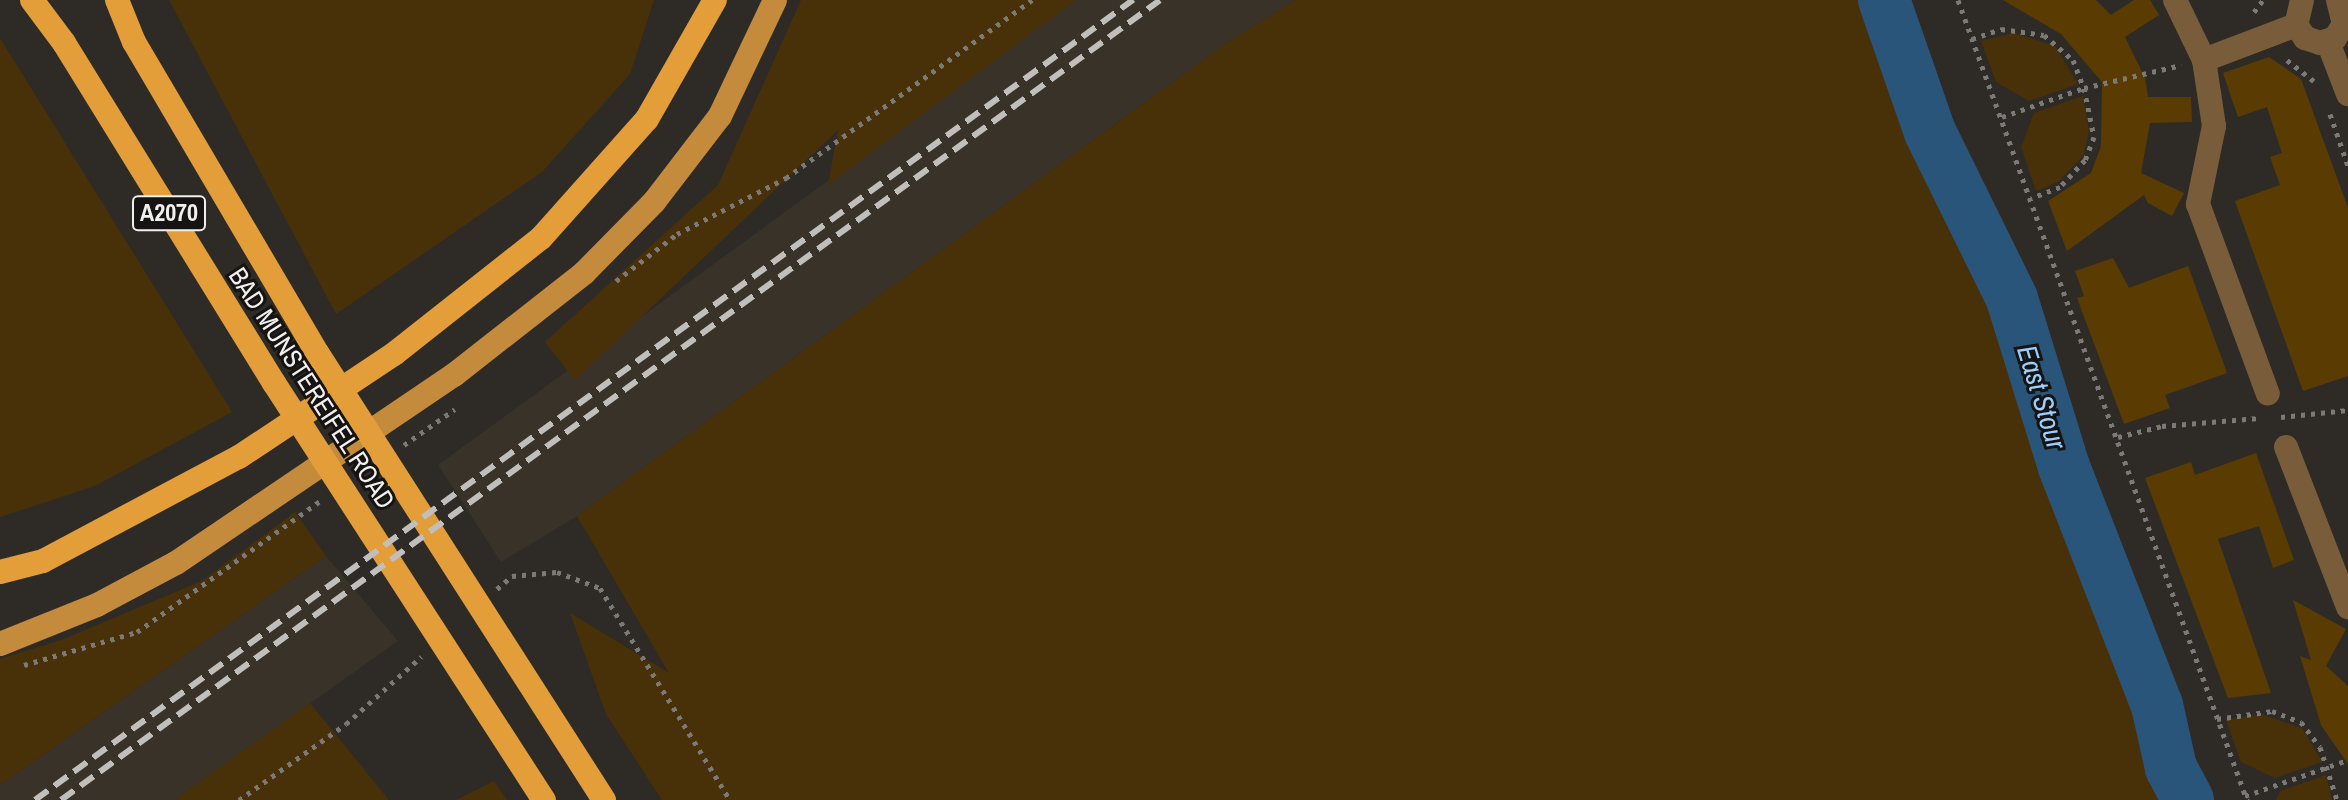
<!DOCTYPE html>
<html>
<head>
<meta charset="utf-8">
<style>
	body { margin:0 }
	#map { position:relative; width:2348px; height:800px; overflow:hidden; background:#2e2b27; font-family:"Archivo Narrow",sans-serif }
	div>[style] { position:absolute }
	.built>* { inset:0; background:#383228 }
	.green>* { inset:0; background:#483108 }
	.river>* { height:52px; margin:-26px; padding:0 26px; transform-origin:26px; border-radius:26px; background:#2a557a }
	.building>* { inset:0; background:#5a3c03 }
	.path>* { height:5px; margin-top:-2.5px; transform-origin:0; background:repeating-linear-gradient(90deg,#7c7a77 0 4px,transparent 0 10px) }
	.minor>* { height:24px; margin:-12px; padding:0 12px; transform-origin:12px; border-radius:12px; background:#795d3a }
	.major>* { height:24px; margin:-12px; padding:0 12px; transform-origin:12px; border-radius:12px; background:#c58b3c }
	.highway>* { height:24px; margin:-12px; padding:0 12px; transform-origin:12px; border-radius:12px; background:#e39e3a }
	.rail>* { height:6px; margin-top:-3px; transform-origin:0; background:repeating-linear-gradient(90deg,#c1bfbc 0 16px,transparent 0 24px) }
	span { translate:-50% -50%; white-space:nowrap; text-align:center; line-height:1.15; -webkit-text-stroke:6px #151412; paint-order:stroke }
	.shield-label span { padding:2px 6px; background:#151412; border:2px solid; border-radius:6px; -webkit-text-stroke-width:0 }
	.shield-label { font-size:24px; color:#f2f0ee; font-weight:700 }
	.street-label { font-size:26px; color:#f2f0ee }
	.water-label { font-size:28px; color:#9bcefe; font-style:italic }
</style>
</head>
<body>
<div id="map">
	<div class="built">
		<i style="clip-path:polygon(1076px 0,1296px 0,1228px 42px,577px 516px,501px 562px,438px 465px)"></i>
		<i style="clip-path:polygon(326px 556px,398px 641px,174px 800px,0 800px,0 785px)"></i>
	</div>
	<div class="green">
		<i style="clip-path:polygon(169px 0,654px 0,630px 74px,542px 172px,336px 314px)"></i>
		<i style="clip-path:polygon(801px 0,1076px 0,828px 185px,838px 130px,575px 380px,545px 342px,718px 185px)"></i>
		<i style="clip-path:polygon(1296px 0,1869px 0,1962px 245px,2001px 312px,2048px 482px,2172px 800px,662px 800px,606px 714px,570px 613px,669px 673px,577px 516px,1228px 42px)"></i>
		<i style="clip-path:polygon(2014px 33px,2055px 46px,2078px 84px,2029px 101px,1996px 82px,1981px 41px)"></i>
		<i style="clip-path:polygon(0 38px,232px 412px,95px 486px,0 517px)"></i>
		<i style="clip-path:polygon(2083px 96px,2089px 131px,2083px 156px,2058px 182px,2036px 191px,2021px 147px,2034px 113px)"></i>
		<i style="clip-path:polygon(295px 512px,326px 556px,0 785px,0 659px,61px 640px,202px 581px)"></i>
		<i style="clip-path:polygon(310px 703px,389px 800px,174px 800px)"></i>
		<i style="clip-path:polygon(2260px 714px,2302px 728px,2322px 762px,2275px 778px,2241px 762px,2226px 720px)"></i>
		<i style="clip-path:polygon(2326px 775px,2332px 800px,2276px 800px,2280px 791px)"></i>
		<i style="clip-path:polygon(494px 781px,507px 800px,456px 800px)"></i>
	</div>
	<div class="river">
		<i style="left:1884px;top:0;width:140px;rotate:70.8deg"></i>
		<i style="left:1930px;top:132px;width:186px;rotate:63.8deg"></i>
		<i style="left:2012px;top:299px;width:176px;rotate:72.8deg"></i>
		<i style="left:2064px;top:467px;width:256px;rotate:68.7deg"></i>
		<i style="left:2157px;top:705px;width:65px;rotate:77.5deg"></i>
		<i style="left:2171px;top:768px;width:36px;rotate:62deg"></i>
	</div>
	<div class="building">
		<i style="clip-path:polygon(2003px 0,2096px 0,2111px 15px,2134px 0,2150px 0,2159px 15px,2125px 37px,2145px 78px,2148px 97px,2191px 97px,2192px 122px,2150px 123px,2141px 173px,2184px 193px,2172px 216px,2148px 203px,2144px 195px,2067px 251px,2048px 201px,2091px 173px,2101px 146px,2102px 82px,2061px 34px)"></i>
		<i style="clip-path:polygon(2269px 57px,2301px 79px,2348px 208px,2348px 376px,2303px 391px,2235px 201px,2280px 185px,2270px 157px,2282px 153px,2267px 107px,2238px 117px,2223px 73px)"></i>
		<i style="clip-path:polygon(2113px 258px,2129px 288px,2188px 266px,2227px 373px,2165px 395px,2170px 408px,2124px 424px,2077px 298px,2084px 296px,2075px 271px)"></i>
		<i style="clip-path:polygon(2256px 453px,2294px 560px,2273px 568px,2259px 526px,2218px 539px,2271px 693px,2228px 698px,2145px 478px,2191px 462px,2195px 475px)"></i>
		<i style="clip-path:polygon(2293px 600px,2346px 629px,2326px 666px,2348px 686px,2348px 764px,2321px 725px,2300px 656px,2311px 660px)"></i>
	</div>
	<div class="path">
		<i style="left:1958px;top:0;width:851px;rotate:70.14deg"></i>
		<i style="left:2254px;top:12px;width:15px;rotate:-53deg"></i>
		<i style="left:1972px;top:39px;width:31px;rotate:-19deg"></i>
		<i style="left:2001px;top:29px;width:43px;rotate:7.9deg"></i>
		<i style="left:2044px;top:35px;width:38px;rotate:41deg"></i>
		<i style="left:2073px;top:60px;width:30px;rotate:69deg"></i>
		<i style="left:2084px;top:88px;width:50px;rotate:78.5deg"></i>
		<i style="left:2094px;top:137px;width:25px;rotate:111deg"></i>
		<i style="left:2085px;top:160px;width:37px;rotate:133deg"></i>
		<i style="left:2060px;top:187px;width:31px;rotate:159deg"></i>
		<i style="left:2287px;top:60px;width:34px;rotate:38deg"></i>
		<i style="left:2330px;top:114px;width:55px;rotate:70.9deg"></i>
		<i style="left:2002px;top:117px;width:87px;rotate:-19.5deg"></i>
		<i style="left:2084px;top:88px;width:100px;rotate:-13.3deg"></i>
		<i style="left:616px;top:281px;width:77px;rotate:-37.6deg"></i>
		<i style="left:677px;top:234px;width:123px;rotate:-27.2deg"></i>
		<i style="left:786px;top:178px;width:304px;rotate:-35.9deg"></i>
		<i style="left:2281px;top:417px;width:67px;rotate:-6deg"></i>
		<i style="left:2118px;top:437px;width:45px;rotate:-14deg"></i>
		<i style="left:2162px;top:426px;width:97px;rotate:-4.7deg"></i>
		<i style="left:404px;top:445px;width:62px;rotate:-35.2deg"></i>
		<i style="left:497px;top:589px;width:20px;rotate:-41deg"></i>
		<i style="left:512px;top:576px;width:45px;rotate:-5.1deg"></i>
		<i style="left:557px;top:572px;width:46px;rotate:20.4deg"></i>
		<i style="left:600px;top:588px;width:249px;rotate:58.5deg"></i>
		<i style="left:24px;top:665px;width:118px;rotate:-16.3deg"></i>
		<i style="left:137px;top:632px;width:229px;rotate:-35.6deg"></i>
		<i style="left:2217px;top:719px;width:56px;rotate:-8.3deg"></i>
		<i style="left:2272px;top:711px;width:31px;rotate:21deg"></i>
		<i style="left:2301px;top:722px;width:31px;rotate:53deg"></i>
		<i style="left:2320px;top:747px;width:56px;rotate:72.2deg"></i>
		<i style="left:2245px;top:796px;width:109px;rotate:-19.3deg"></i>
		<i style="left:239px;top:800px;width:131px;rotate:-35.4deg"></i>
		<i style="left:346px;top:724px;width:101px;rotate:-41.8deg"></i>
	</div>
	<div class="minor">
		<i style="left:2175px;top:0;width:67px;rotate:64.2deg"></i>
		<i style="left:2204px;top:60px;width:67px;rotate:81.4deg"></i>
		<i style="left:2214px;top:126px;width:80px;rotate:101.6deg"></i>
		<i style="left:2198px;top:204px;width:202px;rotate:69.8deg"></i>
		<i style="left:2302px;top:0;width:26px;rotate:103deg"></i>
		<i style="left:2296px;top:25px;width:16px;rotate:55deg"></i>
		<i style="left:2305px;top:38px;width:16px;rotate:18deg"></i>
		<i style="left:2320px;top:43px;width:16px;rotate:-18deg"></i>
		<i style="left:2335px;top:38px;width:17px;rotate:-57deg"></i>
		<i style="left:2344px;top:24px;width:25px;rotate:-104deg"></i>
		<i style="left:2328px;top:42px;width:56px;rotate:69deg"></i>
		<i style="left:2204px;top:60px;width:98px;rotate:-20.8deg"></i>
		<i style="left:2286px;top:447px;width:172px;rotate:68.8deg"></i>
	</div>
	<div class="major">
		<i style="left:0;top:644px;width:105px;rotate:-21.9deg"></i>
		<i style="left:97px;top:605px;width:89px;rotate:-28deg"></i>
		<i style="left:176px;top:563px;width:336px;rotate:-34.1deg"></i>
		<i style="left:454px;top:375px;width:165px;rotate:-38.1deg"></i>
		<i style="left:584px;top:273px;width:100px;rotate:-45.4deg"></i>
		<i style="left:654px;top:202px;width:108px;rotate:-52.5deg"></i>
		<i style="left:720px;top:116px;width:128px;rotate:-64.6deg"></i>
	</div>
	<div class="highway">
		<i style="left:32px;top:0;width:54px;rotate:53.3deg"></i>
		<i style="left:64px;top:43px;width:400px;rotate:58.3deg"></i>
		<i style="left:274px;top:383px;width:497px;rotate:57.1deg"></i>
		<i style="left:117px;top:0;width:45px;rotate:68deg"></i>
		<i style="left:134px;top:42px;width:362px;rotate:59.5deg"></i>
		<i style="left:318px;top:354px;width:530px;rotate:57.33deg"></i>
		<i style="left:0;top:572px;width:44px;rotate:-14.3deg"></i>
		<i style="left:43px;top:561px;width:222px;rotate:-28deg"></i>
		<i style="left:239px;top:457px;width:186px;rotate:-33.6deg"></i>
		<i style="left:394px;top:354px;width:187px;rotate:-38.3deg"></i>
		<i style="left:541px;top:238px;width:159px;rotate:-48.3deg"></i>
		<i style="left:647px;top:119px;width:137px;rotate:-60.3deg"></i>
	</div>
	<div class="rail">
		<i style="left:35px;top:800px;width:1359px;rotate:-36.08deg"></i>
		<i style="left:61px;top:800px;width:1359px;rotate:-36.05deg"></i>
	</div>
	<div class="shield-label">
		<span style="left:169px;top:213px">A2070</span>
	</div>
	<div class="street-label">
		<span style="left:312px;top:388px;rotate:57deg">BAD MUNSTEREIFEL ROAD</span>
	</div>
	<div class="water-label">
		<span style="left:2042px;top:397px;rotate:73deg">East Stour</span>
	</div>
</div>
</body>
</html>
